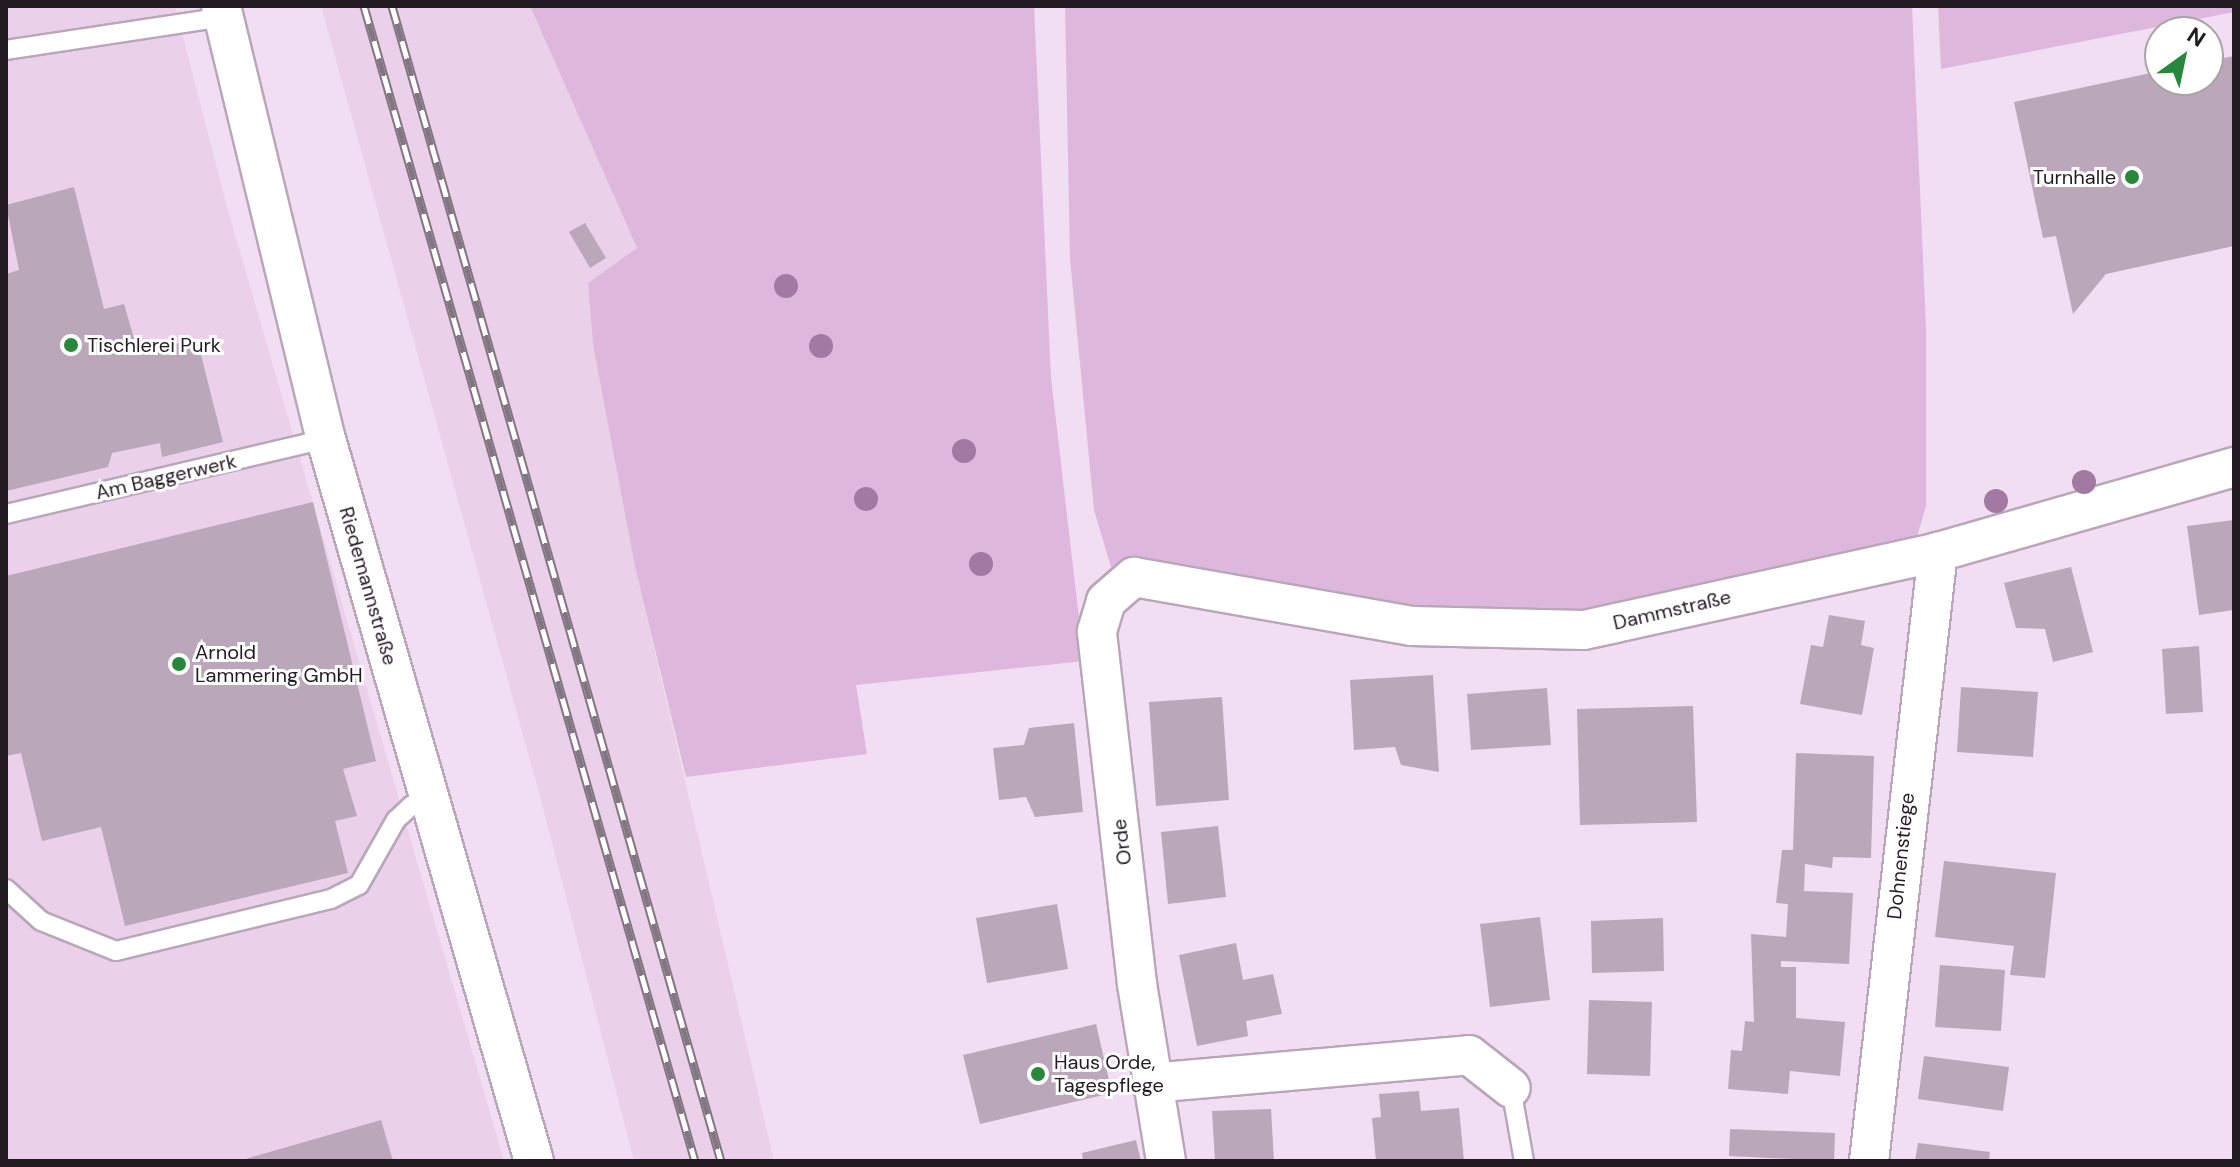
<!DOCTYPE html>
<html>
<head>
<meta charset="utf-8">
<style>
	body { margin:0 }
	#map { position:relative; width:2240px; height:1167px; overflow:hidden; background:#f2def2; font-family:"DM Sans",sans-serif }
	div>[style] { position:absolute }
	.built>* { inset:0; background:#ead0e9 }
	.green>* { inset:0; background:#deb7dd }
	.building>* { inset:0; background:#bba7ba }
	.roads { filter:drop-shadow(2px 0 #b9a6b9) drop-shadow(-2px 0 #b9a6b9) drop-shadow(0 2px #b9a6b9) drop-shadow(0 -2px #b9a6b9) }
	.lane>* { height:18px; margin:-9px; padding:0 9px; transform-origin:9px; border-radius:9px; background:#fff }
	.street>* { height:38px; margin:-19px; padding:0 19px; transform-origin:19px; border-radius:19px; background:#fff }
	.rail>* { height:9px; margin-top:-4.5px; transform-origin:0; background:repeating-linear-gradient(90deg,#fff 0 18px,#837683 0 36px); box-sizing:border-box; border-block:2px solid #837683 }
	.trees>* { width:24px; height:24px; margin:-12px; border-radius:50%; background:#a179a1 }
	.dots>* { width:22px; height:22px; translate:-50% -50%; box-sizing:border-box; border:4px solid #fff; border-radius:50% }
	span { translate:-50% -50%; white-space:nowrap; text-align:center; line-height:1.15; -webkit-text-stroke:6px #fff; paint-order:stroke }
	.poi-label { font-size:20px; color:#221b22 }
	.right { translate:-100% -50%; text-align:right }
	.left { translate:0 -50%; text-align:left }
	.street-label { font-size:20px; color:#221b22 }
	.frame { position:absolute; inset:0; border:8px solid #221b22; pointer-events:none }
	.north { position:absolute; left:2144px; top:16px; width:80px; height:80px; box-sizing:border-box; background:#fff; border:2px solid #a7a4a7; border-radius:50%; rotate:33deg; font-size:22px; font-weight:700; line-height:32px; text-align:center; color:#221b22 }
	.north::after { content:''; display:block; margin:auto; width:28px; height:36px; background:#27883c; clip-path:polygon(50% 0,100% 100%,50% 72%,0 100%) }
</style>
</head>
<body>
<div id="map">
	<div class="built">
		<i style="clip-path:polygon(175px 6px,227px 207px,504px 1161px,6px 1161px,6px 7px)"></i>
		<i style="clip-path:polygon(321px 6px,530px 6px,637px 248px,588px 283px,593px 345px,635px 567px,774px 1161px,634px 1161px,541px 800px)"></i>
	</div>
	<div class="green">
		<i style="clip-path:polygon(530px 6px,1034px 6px,1051px 378px,1084px 661px,856px 685px,867px 754px,686px 777px,635px 567px,593px 345px,588px 283px,637px 248px)"></i>
		<i style="clip-path:polygon(1065px 6px,1912px 6px,1926px 328px,1926px 506px,1916px 540px,1584px 613px,1411px 611px,1111px 567px,1094px 510px,1070px 259px)"></i>
		<i style="clip-path:polygon(1938px 6px,2234px 6px,2234px 12px,1941px 69px)"></i>
	</div>
	<div class="building">
		<i style="clip-path:polygon(2234px 56px,2234px 246px,2106px 274px,2073px 314px,2056px 236px,2043px 238px,2014px 102px,2160px 71px,2160px 80px,2208px 80px,2208px 61px)"></i>
		<i style="clip-path:polygon(74px 187px,104px 309px,124px 304px,138px 352px,197px 339px,223px 442px,162px 457px,160px 443px,112px 453px,108px 467px,6px 491px,6px 274px,19px 270px,6px 205px)"></i>
		<i style="clip-path:polygon(585px 223px,606px 258px,590px 268px,569px 232px)"></i>
		<i style="clip-path:polygon(313px 502px,376px 761px,343px 769px,357px 816px,335px 821px,348px 873px,125px 926px,101px 827px,42px 841px,21px 753px,6px 756px,6px 576px)"></i>
		<i style="clip-path:polygon(2234px 520px,2234px 610px,2199px 615px,2187px 526px)"></i>
		<i style="clip-path:polygon(2071px 567px,2093px 652px,2053px 662px,2045px 629px,2016px 628px,2004px 583px)"></i>
		<i style="clip-path:polygon(1829px 615px,1865px 621px,1861px 645px,1874px 648px,1862px 715px,1800px 704px,1811px 645px,1823px 647px)"></i>
		<i style="clip-path:polygon(2199px 646px,2203px 712px,2166px 714px,2162px 649px)"></i>
		<i style="clip-path:polygon(1433px 675px,1439px 772px,1401px 765px,1395px 747px,1354px 750px,1350px 680px)"></i>
		<i style="clip-path:polygon(1961px 687px,2038px 692px,2033px 757px,1957px 752px)"></i>
		<i style="clip-path:polygon(1547px 688px,1551px 745px,1471px 750px,1467px 694px)"></i>
		<i style="clip-path:polygon(1222px 697px,1229px 800px,1156px 806px,1149px 702px)"></i>
		<i style="clip-path:polygon(1693px 706px,1697px 822px,1580px 825px,1577px 709px)"></i>
		<i style="clip-path:polygon(1074px 723px,1083px 812px,1035px 817px,1026px 797px,999px 800px,993px 748px,1024px 745px,1029px 728px)"></i>
		<i style="clip-path:polygon(1796px 753px,1874px 756px,1871px 858px,1833px 857px,1832px 868px,1805px 864px,1804px 891px,1853px 893px,1849px 964px,1781px 961px,1781px 967px,1796px 967px,1796px 1018px,1845px 1022px,1840px 1076px,1790px 1071px,1788px 1094px,1728px 1089px,1731px 1050px,1742px 1051px,1745px 1021px,1754px 1022px,1751px 934px,1786px 937px,1788px 904px,1776px 903px,1782px 850px,1793px 850px)"></i>
		<i style="clip-path:polygon(1218px 826px,1226px 897px,1168px 904px,1161px 832px)"></i>
		<i style="clip-path:polygon(1944px 861px,2056px 873px,2045px 978px,2010px 975px,2014px 946px,1935px 937px)"></i>
		<i style="clip-path:polygon(1057px 904px,1068px 969px,987px 983px,976px 918px)"></i>
		<i style="clip-path:polygon(1540px 917px,1550px 1000px,1490px 1007px,1480px 924px)"></i>
		<i style="clip-path:polygon(1663px 918px,1664px 971px,1592px 973px,1591px 921px)"></i>
		<i style="clip-path:polygon(1236px 943px,1243px 980px,1273px 974px,1282px 1014px,1246px 1021px,1248px 1036px,1197px 1046px,1179px 955px)"></i>
		<i style="clip-path:polygon(1940px 965px,2005px 970px,2001px 1031px,1935px 1027px)"></i>
		<i style="clip-path:polygon(1589px 1000px,1652px 1002px,1650px 1076px,1587px 1074px)"></i>
		<i style="clip-path:polygon(1096px 1024px,1112px 1093px,980px 1124px,963px 1055px)"></i>
		<i style="clip-path:polygon(1924px 1056px,2009px 1067px,2003px 1111px,1918px 1099px)"></i>
		<i style="clip-path:polygon(1419px 1091px,1421px 1111px,1459px 1108px,1464px 1161px,1376px 1161px,1372px 1118px,1381px 1117px,1379px 1094px)"></i>
		<i style="clip-path:polygon(1271px 1109px,1274px 1161px,1215px 1161px,1212px 1111px)"></i>
		<i style="clip-path:polygon(381px 1120px,393px 1161px,242px 1161px,242px 1160px)"></i>
		<i style="clip-path:polygon(1730px 1129px,1835px 1133px,1834px 1161px,1729px 1156px)"></i>
		<i style="clip-path:polygon(1136px 1140px,1141px 1161px,1083px 1161px,1082px 1153px)"></i>
		<i style="clip-path:polygon(1918px 1143px,1990px 1152px,1989px 1161px,1915px 1161px)"></i>
	</div>
	<div class="roads">
		<div class="lane">
			<i style="left:6px;top:50px;width:219px;rotate:-8.6deg"></i>
			<i style="left:6px;top:514px;width:329px;rotate:-13.2deg"></i>
			<i style="left:6px;top:889px;width:47px;rotate:42.4deg"></i>
			<i style="left:41px;top:921px;width:81px;rotate:21.8deg"></i>
			<i style="left:116px;top:951px;width:221px;rotate:-13.6deg"></i>
			<i style="left:331px;top:899px;width:31px;rotate:-27deg"></i>
			<i style="left:359px;top:885px;width:75px;rotate:-60.4deg"></i>
			<i style="left:396px;top:820px;width:21px;rotate:-43deg"></i>
			<i style="left:411px;top:806px;width:19px;rotate:-16deg"></i>
			<i style="left:1511px;top:1088px;width:74px;rotate:79.9deg"></i>
		</div>
		<div class="street">
			<i style="left:221px;top:6px;width:446px;rotate:76.4deg"></i>
			<i style="left:326px;top:439px;width:751px;rotate:73.93deg"></i>
			<i style="left:1151px;top:1083px;width:319px;rotate:-5deg"></i>
			<i style="left:1469px;top:1055px;width:53px;rotate:38.2deg"></i>
			<i style="left:1166px;top:1161px;width:179px;rotate:-99.3deg"></i>
			<i style="left:1137px;top:984px;width:355px;rotate:-96.5deg"></i>
			<i style="left:1097px;top:631px;width:31px;rotate:-73deg"></i>
			<i style="left:1106px;top:601px;width:37px;rotate:-41deg"></i>
			<i style="left:1134px;top:577px;width:282px;rotate:10deg"></i>
			<i style="left:1412px;top:626px;width:172px;rotate:1.3deg"></i>
			<i style="left:1584px;top:630px;width:362px;rotate:-12.4deg"></i>
			<i style="left:1938px;top:552px;width:308px;rotate:-16deg"></i>
			<i style="left:1869px;top:1161px;width:613px;rotate:-83.54deg"></i>
		</div>
	</div>
	<div class="rail">
		<i style="left:364px;top:6px;width:1201px;rotate:74.01deg"></i>
		<i style="left:392px;top:6px;width:1201px;rotate:74.1deg"></i>
	</div>
	<div class="trees">
		<i style="left:786px;top:286px"></i>
		<i style="left:821px;top:346px"></i>
		<i style="left:964px;top:451px"></i>
		<i style="left:2084px;top:482px"></i>
		<i style="left:866px;top:499px"></i>
		<i style="left:1996px;top:501px"></i>
		<i style="left:981px;top:564px"></i>
	</div>
	<div class="dots">
		<i style="left:2132px;top:177px;background:#27883c"></i>
		<i style="left:71px;top:345px;background:#27883c"></i>
		<i style="left:179px;top:664px;background:#27883c"></i>
		<i style="left:1038px;top:1074px;background:#27883c"></i>
	</div>
	<div class="poi-label">
		<span class="right" style="left:2116px;top:177px">Turnhalle</span>
		<span class="left" style="left:87px;top:345px">Tischlerei Purk</span>
		<span class="left" style="left:195px;top:664px">Arnold<br>Lammering GmbH</span>
		<span class="left" style="left:1054px;top:1074px">Haus Orde,<br>Tagespflege</span>
	</div>
	<div class="street-label">
		<span style="left:166px;top:477px;rotate:-13deg">Am Baggerwerk</span>
		<span style="left:368px;top:586px;rotate:74deg">Riedemannstraße</span>
		<span style="left:1672px;top:610px;rotate:-13deg">Dammstraße</span>
		<span style="left:1122px;top:842px;rotate:-97deg">Orde</span>
		<span style="left:1901px;top:856px;rotate:-84deg">Dohnenstiege</span>
	</div>
	<div class="frame"></div>
	<div class="north">N</div>
</div>
</body>
</html>
